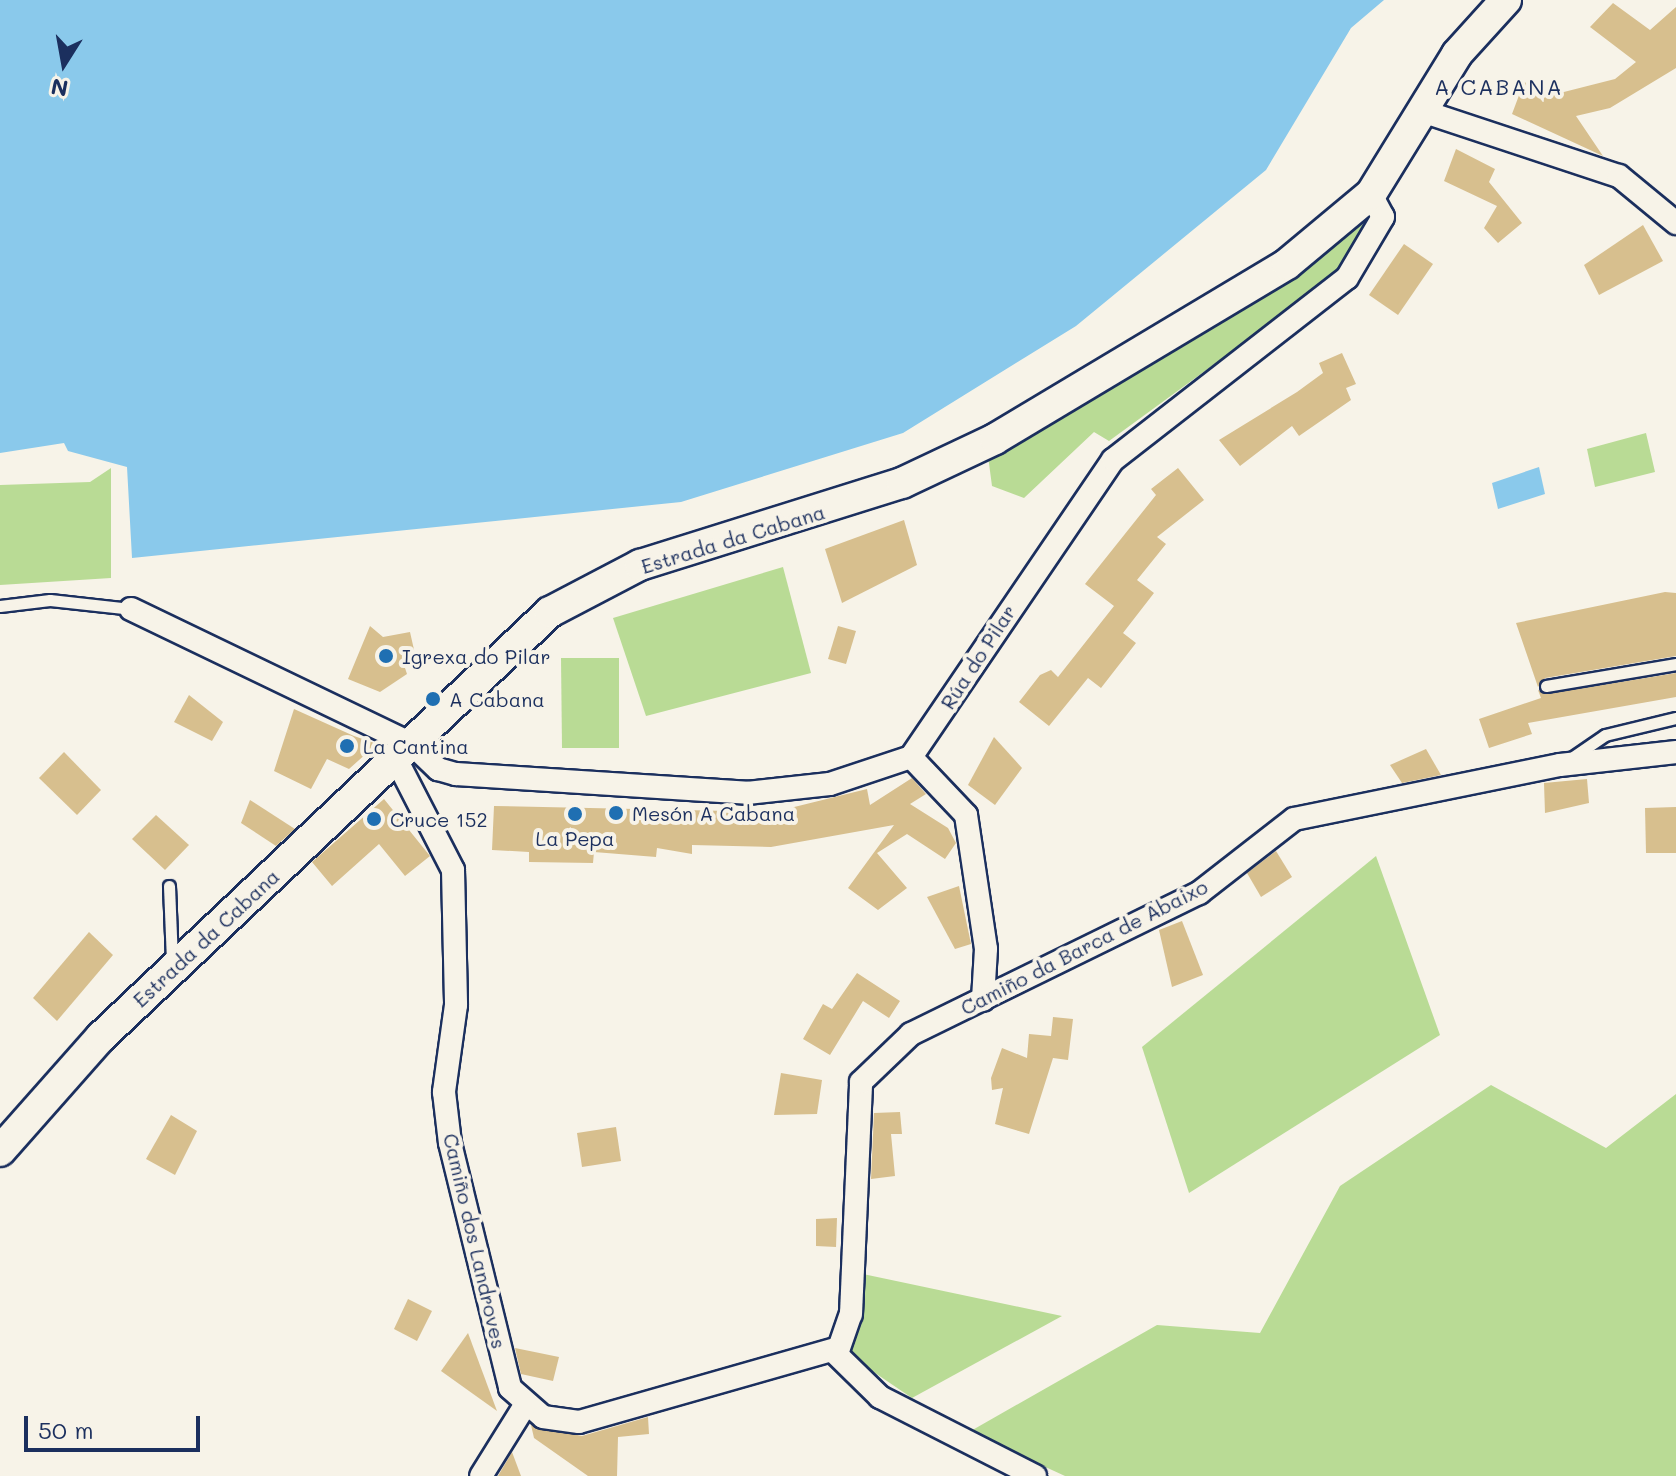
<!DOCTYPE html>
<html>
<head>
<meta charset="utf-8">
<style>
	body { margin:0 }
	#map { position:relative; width:1676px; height:1476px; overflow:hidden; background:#f7f3e8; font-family:Mali,sans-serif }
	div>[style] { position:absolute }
	.green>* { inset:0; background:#b9db95 }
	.water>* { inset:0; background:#8ac9eb }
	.building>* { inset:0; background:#d7bf8e }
	.roads { filter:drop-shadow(2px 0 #1b2f5e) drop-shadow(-2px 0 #1b2f5e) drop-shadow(0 2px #1b2f5e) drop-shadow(0 -2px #1b2f5e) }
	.service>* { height:11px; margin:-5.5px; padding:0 5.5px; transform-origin:5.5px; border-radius:5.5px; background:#f7f3e8 }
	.minor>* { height:22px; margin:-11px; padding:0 11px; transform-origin:11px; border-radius:11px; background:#f7f3e8 }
	.secondary>* { height:30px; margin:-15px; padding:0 15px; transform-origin:15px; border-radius:15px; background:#f7f3e8 }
	.dots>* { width:22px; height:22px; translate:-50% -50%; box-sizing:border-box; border:4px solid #f7f3e8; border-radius:50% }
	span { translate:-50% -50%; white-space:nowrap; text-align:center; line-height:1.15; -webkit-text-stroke:8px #f7f3e8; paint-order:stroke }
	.street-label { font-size:20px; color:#1b2f5e }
	.poi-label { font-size:20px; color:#1b2f5e }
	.left { translate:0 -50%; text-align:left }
	.neighbourhood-label { font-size:22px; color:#1b2f5e; letter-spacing:2px }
	.north { position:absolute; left:24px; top:24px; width:80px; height:80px; -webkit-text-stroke:6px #f7f3e8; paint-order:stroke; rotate:191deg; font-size:22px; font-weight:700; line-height:32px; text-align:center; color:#1b2f5e }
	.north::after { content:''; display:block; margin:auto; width:28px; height:36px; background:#1b2f5e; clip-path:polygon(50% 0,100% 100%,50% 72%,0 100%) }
	.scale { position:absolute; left:24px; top:1416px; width:176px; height:36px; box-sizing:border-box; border:4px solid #1b2f5e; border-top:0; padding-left:10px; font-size:24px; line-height:28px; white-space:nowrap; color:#1b2f5e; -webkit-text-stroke:6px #f7f3e8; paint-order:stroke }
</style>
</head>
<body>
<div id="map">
	<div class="green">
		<i style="clip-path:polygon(1366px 222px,1368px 230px,1342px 271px,1109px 441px,1094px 432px,1024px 498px,992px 486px,988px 456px)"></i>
		<i style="clip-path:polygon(1646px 433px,1655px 472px,1595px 487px,1587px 449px)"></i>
		<i style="clip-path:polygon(111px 468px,111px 578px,0 585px,0 485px,90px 482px)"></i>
		<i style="clip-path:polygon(783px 567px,811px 673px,646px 716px,613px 618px)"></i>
		<i style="clip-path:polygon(561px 658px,619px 658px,619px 748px,562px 748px)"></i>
		<i style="clip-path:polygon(1376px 856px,1440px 1035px,1189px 1193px,1142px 1047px)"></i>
		<i style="clip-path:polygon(1491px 1085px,1606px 1148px,1676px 1094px,1676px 1476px,1065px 1476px,969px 1432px,1157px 1325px,1260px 1333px,1340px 1186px)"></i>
		<i style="clip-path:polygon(863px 1274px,1062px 1316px,912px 1398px,850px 1356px)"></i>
	</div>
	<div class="water">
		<i style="clip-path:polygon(0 0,1384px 0,1351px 28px,1266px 170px,1076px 326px,903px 433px,681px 502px,132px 558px,127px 467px,68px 451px,64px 443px,0 453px)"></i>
		<i style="clip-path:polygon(1539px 467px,1545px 494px,1498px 509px,1492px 483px)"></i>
	</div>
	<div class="building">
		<i style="clip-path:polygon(1613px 3px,1650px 30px,1676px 7px,1676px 68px,1610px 108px,1576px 116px,1603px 156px,1512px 114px,1524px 82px,1552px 95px,1615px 79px,1636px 62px,1590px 27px)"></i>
		<i style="clip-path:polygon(1456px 149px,1495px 169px,1489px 182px,1522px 223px,1498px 243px,1484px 228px,1497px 206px,1444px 181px)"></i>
		<i style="clip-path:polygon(1643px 225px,1663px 261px,1599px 295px,1584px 265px)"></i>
		<i style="clip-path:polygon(1404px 244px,1433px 264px,1398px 315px,1369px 295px)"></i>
		<i style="clip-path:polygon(1342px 353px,1356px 384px,1346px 388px,1351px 400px,1299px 436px,1292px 426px,1240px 466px,1219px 440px,1297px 392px,1323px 373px,1319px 363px)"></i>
		<i style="clip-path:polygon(1178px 468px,1204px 500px,1157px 537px,1166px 544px,1137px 580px,1154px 593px,1123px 633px,1136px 643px,1101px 688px,1088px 678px,1049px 726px,1019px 702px,1040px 675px,1051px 670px,1058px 677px,1114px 606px,1085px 584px,1156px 495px,1151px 489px)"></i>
		<i style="clip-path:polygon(904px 520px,917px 565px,842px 603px,825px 549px)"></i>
		<i style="clip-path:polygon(1665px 592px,1676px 593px,1676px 656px,1545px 678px,1538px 687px,1516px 623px)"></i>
		<i style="clip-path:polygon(370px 626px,383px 637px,410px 632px,417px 663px,404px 665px,407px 674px,380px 692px,348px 679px)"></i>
		<i style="clip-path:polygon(838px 626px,856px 631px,846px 664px,828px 659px)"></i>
		<i style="clip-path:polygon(1676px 673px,1676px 697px,1528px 723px,1532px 734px,1489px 748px,1479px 719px,1541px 698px,1538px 690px,1547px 694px)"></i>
		<i style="clip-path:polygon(189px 695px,223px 722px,212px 741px,174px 722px)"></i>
		<i style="clip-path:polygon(294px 709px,354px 736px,377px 744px,349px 769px,327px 759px,311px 789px,274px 771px)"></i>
		<i style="clip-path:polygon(994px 737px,1022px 768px,995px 805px,968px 785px)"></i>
		<i style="clip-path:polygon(1426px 749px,1441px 775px,1402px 783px,1390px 765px)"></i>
		<i style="clip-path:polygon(64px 752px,101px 790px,77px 815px,39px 778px)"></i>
		<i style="clip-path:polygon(912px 778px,926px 794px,910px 804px,948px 828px,956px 843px,945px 859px,907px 834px,877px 853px,907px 888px,878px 910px,848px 888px,894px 825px,771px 847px,692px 845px,692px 854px,657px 848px,656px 857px,594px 852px,593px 863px,529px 862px,529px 852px,492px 850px,494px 806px,774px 812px,867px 789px,870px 805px)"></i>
		<i style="clip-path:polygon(1587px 779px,1589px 803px,1545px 813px,1544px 783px)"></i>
		<i style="clip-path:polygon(384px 799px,430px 856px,405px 876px,379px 844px,332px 886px,312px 862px)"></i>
		<i style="clip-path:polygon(250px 800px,295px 829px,276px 846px,241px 823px)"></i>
		<i style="clip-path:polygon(1676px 807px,1676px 853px,1646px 853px,1645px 808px)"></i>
		<i style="clip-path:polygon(156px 815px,189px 845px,165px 870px,132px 839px)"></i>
		<i style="clip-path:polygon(1276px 851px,1292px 877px,1261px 897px,1247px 873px)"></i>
		<i style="clip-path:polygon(959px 886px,971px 944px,955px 949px,927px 897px)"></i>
		<i style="clip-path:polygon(1182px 921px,1203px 975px,1172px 987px,1159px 930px)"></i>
		<i style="clip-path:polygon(89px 932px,113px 955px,57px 1021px,33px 998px)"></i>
		<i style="clip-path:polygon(857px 973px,900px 1001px,889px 1018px,863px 1001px,830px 1055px,803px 1039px,823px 1004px,832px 1009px)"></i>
		<i style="clip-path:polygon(1053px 1017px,1073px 1019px,1068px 1060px,1053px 1058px,1029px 1134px,995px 1124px,1003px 1088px,992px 1090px,991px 1078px,1002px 1048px,1027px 1058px,1029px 1034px,1051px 1036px)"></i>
		<i style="clip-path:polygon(781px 1073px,822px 1080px,817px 1114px,774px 1115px)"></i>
		<i style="clip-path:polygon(900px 1112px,902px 1134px,891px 1134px,895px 1176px,871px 1179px,874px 1113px)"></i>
		<i style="clip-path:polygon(171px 1115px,197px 1131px,175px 1175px,146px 1159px)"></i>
		<i style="clip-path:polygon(616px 1127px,621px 1161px,582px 1167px,577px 1133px)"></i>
		<i style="clip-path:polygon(837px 1218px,836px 1247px,816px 1246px,816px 1219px)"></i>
		<i style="clip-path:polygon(408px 1299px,432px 1311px,417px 1341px,394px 1329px)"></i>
		<i style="clip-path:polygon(468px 1333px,497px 1411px,441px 1371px)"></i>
		<i style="clip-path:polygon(515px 1348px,559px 1357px,553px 1381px,521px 1374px)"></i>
		<i style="clip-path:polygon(648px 1417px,649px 1434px,618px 1437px,617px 1476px,588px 1476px,534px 1438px,531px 1425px,582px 1436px)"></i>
		<i style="clip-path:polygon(512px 1452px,521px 1476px,498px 1476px)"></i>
	</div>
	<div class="roads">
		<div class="service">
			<i style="left:0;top:606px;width:50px;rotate:-6.8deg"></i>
			<i style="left:50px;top:600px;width:81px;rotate:6.3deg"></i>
			<i style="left:1546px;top:686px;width:132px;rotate:-9.6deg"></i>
			<i style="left:1570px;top:759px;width:42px;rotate:-34.4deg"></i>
			<i style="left:1605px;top:735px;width:73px;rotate:-13.5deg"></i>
			<i style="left:169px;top:886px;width:75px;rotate:87.7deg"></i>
		</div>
		<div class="minor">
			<i style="left:1422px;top:111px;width:207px;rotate:18.3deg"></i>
			<i style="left:1619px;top:176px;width:74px;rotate:39.5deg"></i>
			<i style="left:131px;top:609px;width:313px;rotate:25.7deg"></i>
			<i style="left:413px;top:745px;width:35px;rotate:44deg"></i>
			<i style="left:438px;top:769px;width:19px;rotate:16deg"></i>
			<i style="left:456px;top:774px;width:292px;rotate:3.7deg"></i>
			<i style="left:747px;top:793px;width:83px;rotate:-6.2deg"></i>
			<i style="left:830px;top:784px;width:85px;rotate:-18.4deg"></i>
			<i style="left:911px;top:757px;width:359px;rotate:-55.8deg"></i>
			<i style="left:1113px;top:460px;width:296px;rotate:-37.9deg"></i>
			<i style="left:1347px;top:278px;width:71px;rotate:-59.5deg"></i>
			<i style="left:1383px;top:217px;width:26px;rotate:-118deg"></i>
			<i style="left:911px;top:757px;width:80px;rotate:46.5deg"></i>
			<i style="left:966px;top:815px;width:135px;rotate:81.5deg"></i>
			<i style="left:986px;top:949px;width:51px;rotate:93.4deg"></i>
			<i style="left:397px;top:761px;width:123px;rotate:62.8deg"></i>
			<i style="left:453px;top:870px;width:135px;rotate:88.7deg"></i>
			<i style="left:456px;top:1005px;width:88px;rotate:97.9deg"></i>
			<i style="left:444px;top:1092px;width:51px;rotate:83.3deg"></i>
			<i style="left:450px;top:1143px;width:252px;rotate:76.2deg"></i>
			<i style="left:510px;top:1388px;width:44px;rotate:41.3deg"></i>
			<i style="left:543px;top:1417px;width:36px;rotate:8deg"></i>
			<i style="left:579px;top:1422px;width:270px;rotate:-15.9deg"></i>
			<i style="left:839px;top:1348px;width:36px;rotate:-71deg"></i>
			<i style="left:851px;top:1314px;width:232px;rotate:-87.5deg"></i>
			<i style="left:861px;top:1082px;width:69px;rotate:-43.8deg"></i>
			<i style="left:911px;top:1034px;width:321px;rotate:-26.1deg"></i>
			<i style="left:1199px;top:893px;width:120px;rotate:-37.9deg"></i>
			<i style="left:1294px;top:819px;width:271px;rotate:-11.5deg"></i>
			<i style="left:1560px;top:765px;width:117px;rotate:-6.4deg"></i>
			<i style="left:833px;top:1351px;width:66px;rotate:44.4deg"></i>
			<i style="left:880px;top:1397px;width:174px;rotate:27deg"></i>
			<i style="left:481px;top:1476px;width:81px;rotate:-58.1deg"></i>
		</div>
		<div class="secondary">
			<i style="left:0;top:1151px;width:152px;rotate:-48.5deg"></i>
			<i style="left:101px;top:1037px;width:618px;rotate:-43.43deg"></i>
			<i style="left:550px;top:612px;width:102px;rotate:-27.6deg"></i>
			<i style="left:640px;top:565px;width:275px;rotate:-17.4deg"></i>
			<i style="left:902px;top:483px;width:103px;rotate:-25.3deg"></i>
			<i style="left:995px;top:439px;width:340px;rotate:-30.9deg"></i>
			<i style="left:1287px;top:264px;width:109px;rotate:-39.8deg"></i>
			<i style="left:1371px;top:194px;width:164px;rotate:-58.4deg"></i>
			<i style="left:1457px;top:54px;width:73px;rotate:-47.8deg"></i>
		</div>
	</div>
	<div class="dots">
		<i style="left:386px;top:656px;background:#1f6fb2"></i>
		<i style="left:433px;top:699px;background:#1f6fb2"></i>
		<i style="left:347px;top:746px;background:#1f6fb2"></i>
		<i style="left:616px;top:813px;background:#1f6fb2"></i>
		<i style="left:575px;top:814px;background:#1f6fb2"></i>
		<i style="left:374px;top:819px;background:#1f6fb2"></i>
	</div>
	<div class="street-label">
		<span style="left:733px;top:539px;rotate:-17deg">Estrada da Cabana</span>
		<span style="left:978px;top:657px;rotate:-57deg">Rúa do Pilar</span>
		<span style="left:206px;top:938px;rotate:-43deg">Estrada da Cabana</span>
		<span style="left:1084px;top:947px;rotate:-27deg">Camiño da Barca de Abaixo</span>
		<span style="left:475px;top:1241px;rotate:77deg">Camiño dos Landroves</span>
	</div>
	<div class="poi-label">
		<span class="left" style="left:402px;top:656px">Igrexa do Pilar</span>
		<span class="left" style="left:449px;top:699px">A Cabana</span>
		<span class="left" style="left:363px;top:746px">La Cantina</span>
		<span class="left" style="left:632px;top:813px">Mesón A Cabana</span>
		<span class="left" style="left:390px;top:819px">Cruce 152</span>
		<span style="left:575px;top:838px">La Pepa</span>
	</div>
	<div class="neighbourhood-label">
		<span style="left:1499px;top:87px">A CABANA</span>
	</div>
	<div class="north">N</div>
	<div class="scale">50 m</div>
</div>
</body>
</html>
